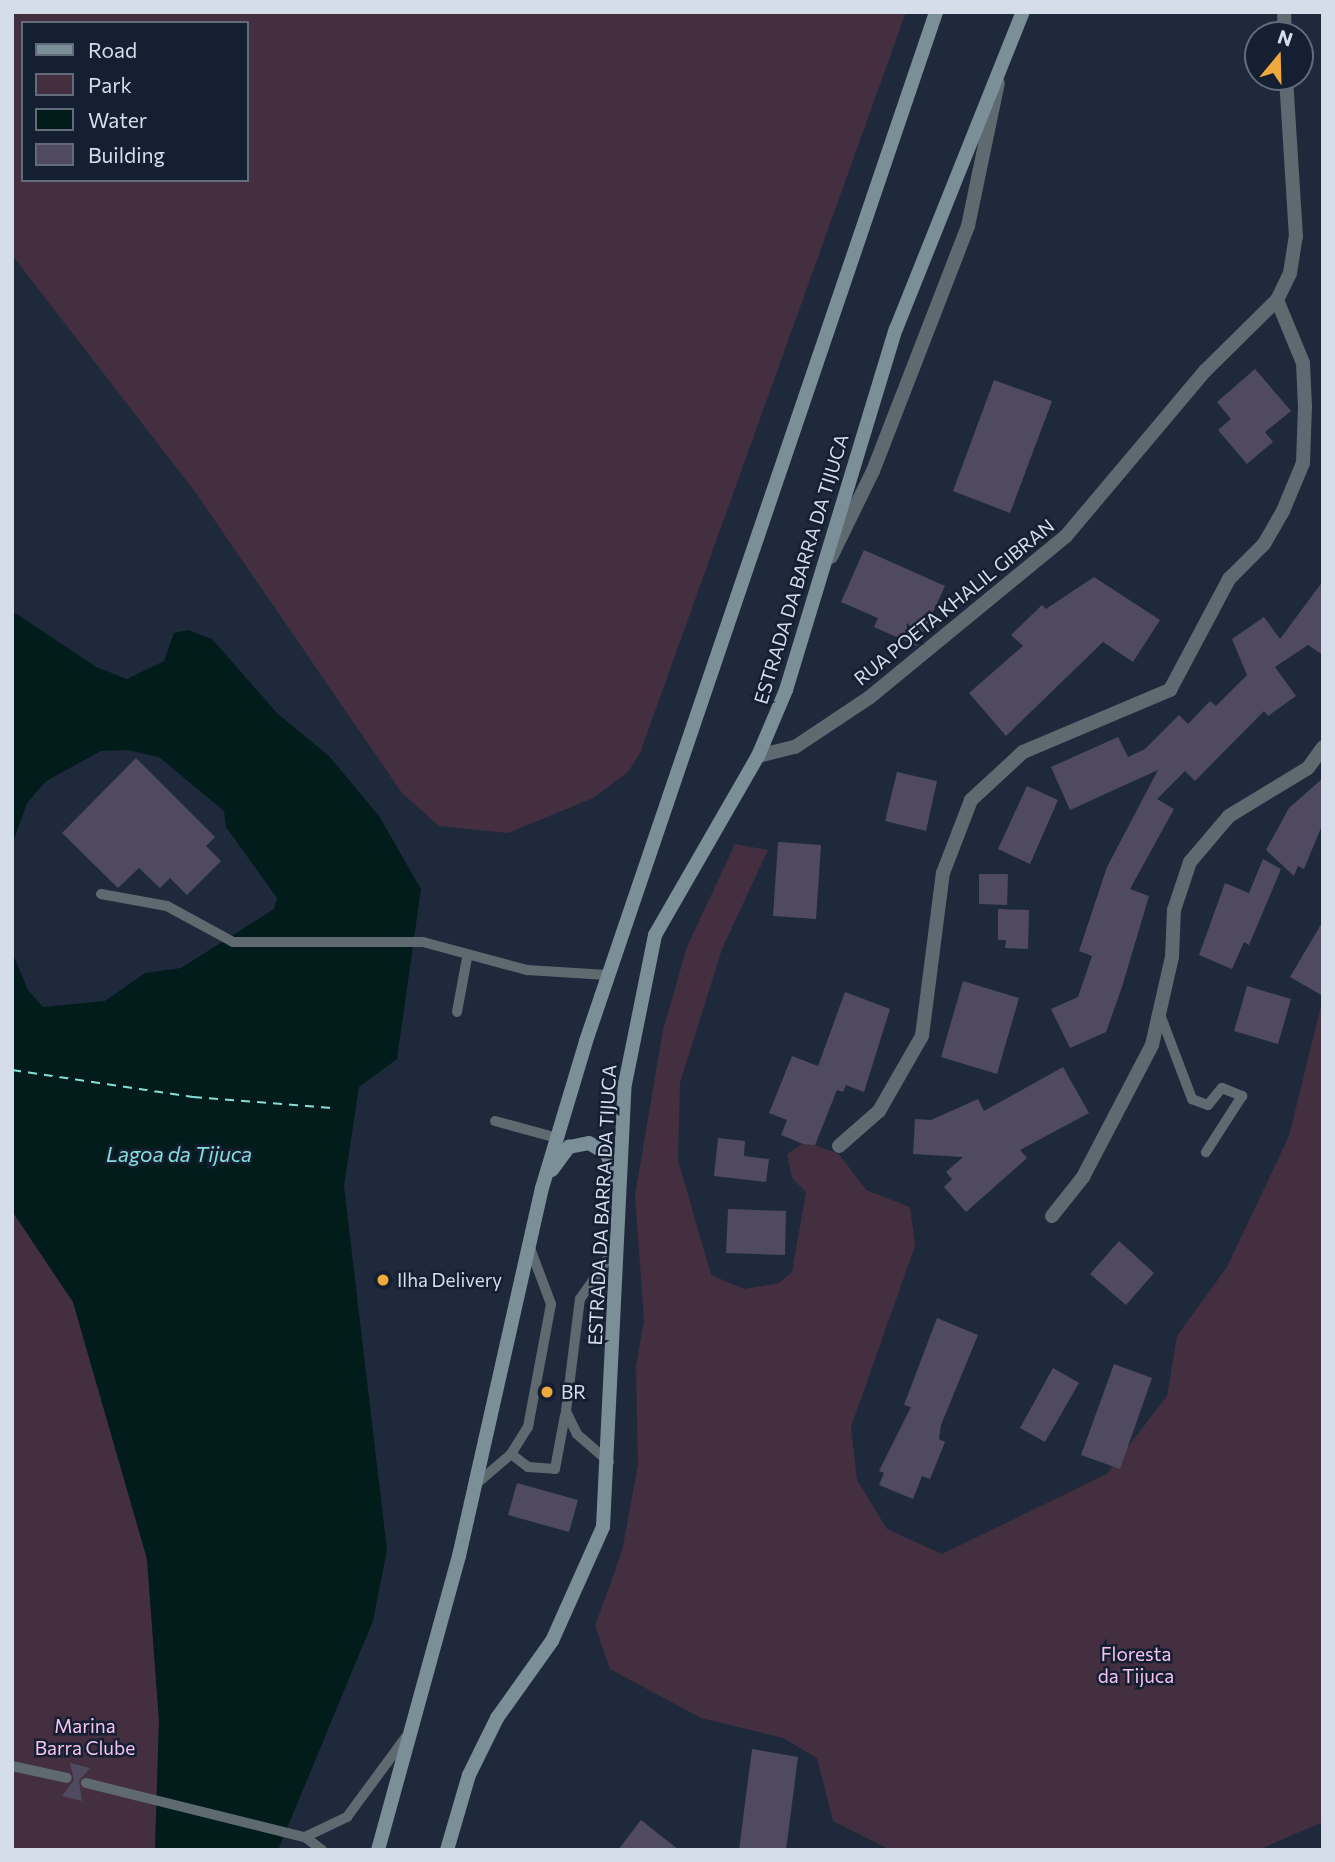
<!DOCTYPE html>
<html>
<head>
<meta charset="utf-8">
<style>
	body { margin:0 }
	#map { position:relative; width:1335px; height:1862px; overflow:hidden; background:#1e293c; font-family:Commissioner,sans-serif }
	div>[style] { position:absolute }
	.green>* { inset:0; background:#442f41 }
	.water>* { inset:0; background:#021c1c }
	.ferry>* { height:2px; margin-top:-1px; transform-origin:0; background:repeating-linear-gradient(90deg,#86dedb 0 9px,transparent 0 16px) }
	.building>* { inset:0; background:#504a61 }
	.lane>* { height:10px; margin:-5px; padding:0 5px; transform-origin:5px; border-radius:5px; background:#5e6a70 }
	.street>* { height:14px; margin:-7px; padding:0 7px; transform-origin:7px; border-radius:7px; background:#5e6a70 }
	.secondary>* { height:14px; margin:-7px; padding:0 7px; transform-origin:7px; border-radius:7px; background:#7b8f98 }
	.dots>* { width:19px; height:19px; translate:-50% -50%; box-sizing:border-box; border:4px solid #141f32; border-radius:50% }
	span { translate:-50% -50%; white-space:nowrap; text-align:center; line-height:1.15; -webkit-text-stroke:5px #141f32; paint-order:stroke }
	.street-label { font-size:19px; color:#d5ddea }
	.poi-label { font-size:19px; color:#d5ddea }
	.left { translate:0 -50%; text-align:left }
	.park-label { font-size:19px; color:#f7c2f0 }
	.water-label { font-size:21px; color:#86dedb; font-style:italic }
	.frame { position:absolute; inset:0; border:14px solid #d5ddea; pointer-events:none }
	.legend { position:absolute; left:21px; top:21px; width:228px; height:161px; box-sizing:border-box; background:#141f32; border:2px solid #616b7c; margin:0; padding:9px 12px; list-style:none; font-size:21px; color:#d5ddea }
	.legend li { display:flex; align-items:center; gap:14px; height:35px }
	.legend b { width:35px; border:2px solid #616b7c }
	.north { position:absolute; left:1244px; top:21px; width:70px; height:70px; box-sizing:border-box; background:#141f32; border:2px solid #616b7c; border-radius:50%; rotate:19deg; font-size:19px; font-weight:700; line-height:28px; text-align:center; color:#d5ddea }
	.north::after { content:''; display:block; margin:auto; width:24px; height:32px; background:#eea83c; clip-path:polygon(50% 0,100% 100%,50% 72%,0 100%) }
</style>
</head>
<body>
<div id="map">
	<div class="green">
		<i style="clip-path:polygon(evenodd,12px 12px,906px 12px,640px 753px,628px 772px,593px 798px,508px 833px,439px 826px,402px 793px,196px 493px,12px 255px,12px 12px,23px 23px,247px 23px,247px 180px,23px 180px,23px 23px)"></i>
		<i style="clip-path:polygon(735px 844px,768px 850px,722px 949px,680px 1083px,678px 1160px,711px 1275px,744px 1289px,779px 1283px,792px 1272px,806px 1192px,792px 1178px,787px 1154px,806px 1142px,839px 1154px,866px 1190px,910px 1207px,915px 1246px,851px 1427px,857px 1480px,887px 1529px,942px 1554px,1107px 1474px,1167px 1396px,1177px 1336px,1227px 1267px,1289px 1136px,1323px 998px,1323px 1822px,1258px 1850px,891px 1850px,833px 1821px,817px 1758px,783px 1738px,701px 1718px,610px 1669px,595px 1626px,622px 1551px,638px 1465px,636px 1367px,644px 1320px,635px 1195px,663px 1030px,687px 947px)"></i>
		<i style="clip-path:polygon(12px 1211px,73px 1302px,147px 1559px,159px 1720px,155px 1850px,12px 1850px)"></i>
	</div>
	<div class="water">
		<i style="clip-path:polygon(12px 611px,96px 667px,127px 679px,164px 661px,174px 633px,188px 630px,212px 639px,278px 714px,329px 756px,379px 816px,421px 889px,397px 1059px,359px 1087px,344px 1186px,387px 1550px,373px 1621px,278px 1850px,155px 1850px,159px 1720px,147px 1559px,73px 1302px,12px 1211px,12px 952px,28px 990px,43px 1007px,105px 1001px,145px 973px,181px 968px,274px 909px,277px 898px,226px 827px,224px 811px,159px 757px,127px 750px,101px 751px,46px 781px,27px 803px,12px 845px)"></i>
	</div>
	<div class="ferry">
		<i style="left:12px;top:1070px;width:183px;rotate:8.5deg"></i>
		<i style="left:193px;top:1097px;width:139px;rotate:4.5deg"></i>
	</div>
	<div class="building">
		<i style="clip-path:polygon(1255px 369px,1291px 411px,1265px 432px,1273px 442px,1247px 464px,1218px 430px,1231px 419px,1217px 402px)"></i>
		<i style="clip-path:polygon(994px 380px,1052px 401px,1010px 513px,953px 491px)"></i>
		<i style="clip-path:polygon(864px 550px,945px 586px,917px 646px,874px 627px,878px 618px,841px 602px)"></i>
		<i style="clip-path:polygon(1094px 577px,1160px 620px,1133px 662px,1103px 642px,1006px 736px,969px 693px,1023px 646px,1011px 635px,1042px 605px,1046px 609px)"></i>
		<i style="clip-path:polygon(1323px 581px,1323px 655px,1308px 645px,1275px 667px,1296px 696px,1268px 716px,1264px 711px,1195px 781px,1185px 771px,1157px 799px,1174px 809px,1130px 889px,1149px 896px,1122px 987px,1106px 1032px,1070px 1048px,1051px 1009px,1078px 997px,1092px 956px,1079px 951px,1107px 867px,1158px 770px,1070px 810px,1051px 767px,1118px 737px,1128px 757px,1145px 749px,1179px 715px,1188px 724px,1210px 701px,1216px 706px,1247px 675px,1232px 639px,1264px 617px,1280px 639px)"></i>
		<i style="clip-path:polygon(136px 758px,215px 837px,206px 846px,221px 861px,187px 895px,170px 878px,160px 888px,139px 868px,118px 888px,62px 833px)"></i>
		<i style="clip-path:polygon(897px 772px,937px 781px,926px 831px,885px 821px)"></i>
		<i style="clip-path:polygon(1323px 778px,1323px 823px,1304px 869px,1298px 866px,1294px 876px,1266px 850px,1289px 808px)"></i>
		<i style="clip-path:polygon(1027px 786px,1058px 800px,1030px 864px,998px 849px)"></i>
		<i style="clip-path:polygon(778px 842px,821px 845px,816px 919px,773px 916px)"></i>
		<i style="clip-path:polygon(1263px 859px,1281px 869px,1249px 945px,1244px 942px,1232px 969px,1199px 955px,1225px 883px,1249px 893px)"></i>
		<i style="clip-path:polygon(979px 874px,1008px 874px,1007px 905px,979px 904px)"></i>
		<i style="clip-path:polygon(998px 909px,1029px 910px,1028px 949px,1005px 948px,1006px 940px,998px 940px)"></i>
		<i style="clip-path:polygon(1323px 921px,1323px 996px,1290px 977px)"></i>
		<i style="clip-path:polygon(963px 981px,1019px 998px,997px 1074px,941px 1057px)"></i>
		<i style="clip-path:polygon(1247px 986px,1291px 999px,1278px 1044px,1234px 1031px)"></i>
		<i style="clip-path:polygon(845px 992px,890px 1009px,864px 1092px,846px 1085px,843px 1092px,837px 1090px,815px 1145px,803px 1144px,781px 1135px,787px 1120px,769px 1113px,792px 1056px,818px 1066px)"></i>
		<i style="clip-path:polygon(1063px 1067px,1089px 1113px,1020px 1150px,1027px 1158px,966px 1212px,944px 1187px,952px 1179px,946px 1172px,963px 1157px,913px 1154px,915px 1119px,931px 1120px,978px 1099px,984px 1111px)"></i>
		<i style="clip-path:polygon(718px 1138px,745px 1141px,744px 1156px,769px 1159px,766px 1182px,714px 1176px)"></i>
		<i style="clip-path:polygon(728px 1209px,786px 1211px,785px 1255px,726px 1253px)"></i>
		<i style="clip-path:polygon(1119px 1241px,1154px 1273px,1126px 1305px,1090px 1274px)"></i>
		<i style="clip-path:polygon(937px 1318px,978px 1335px,941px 1425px,939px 1439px,945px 1442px,930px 1479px,922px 1476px,913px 1499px,879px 1485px,884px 1473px,879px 1471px,911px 1407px,904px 1405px)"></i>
		<i style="clip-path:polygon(1114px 1364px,1152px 1378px,1120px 1469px,1081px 1455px)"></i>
		<i style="clip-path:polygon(1053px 1368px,1079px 1383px,1045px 1442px,1020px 1428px)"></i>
		<i style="clip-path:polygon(517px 1483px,578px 1500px,569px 1532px,508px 1515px)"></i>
		<i style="clip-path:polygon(752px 1749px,798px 1757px,786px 1850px,739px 1850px)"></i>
		<i style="clip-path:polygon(70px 1763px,90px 1768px,79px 1781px,82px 1801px,62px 1796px,74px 1780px)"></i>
		<i style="clip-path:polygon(641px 1820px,679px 1850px,618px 1850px)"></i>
	</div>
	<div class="lane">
		<i style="left:101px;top:894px;width:67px;rotate:10.3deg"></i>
		<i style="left:167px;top:906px;width:75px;rotate:28.6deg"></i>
		<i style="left:233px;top:942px;width:190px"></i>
		<i style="left:423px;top:942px;width:108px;rotate:15.1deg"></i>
		<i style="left:527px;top:970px;width:80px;rotate:3.6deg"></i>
		<i style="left:457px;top:1012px;width:55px;rotate:-79.5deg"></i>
		<i style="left:1161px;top:1017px;width:88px;rotate:69.3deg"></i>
		<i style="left:1192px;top:1099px;width:17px;rotate:21deg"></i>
		<i style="left:1208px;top:1105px;width:22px;rotate:-51deg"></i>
		<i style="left:1222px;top:1088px;width:22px;rotate:22deg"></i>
		<i style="left:1242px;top:1096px;width:67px;rotate:122.7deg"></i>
		<i style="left:495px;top:1121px;width:64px;rotate:15.3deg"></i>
		<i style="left:511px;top:1454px;width:21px;rotate:37deg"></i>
		<i style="left:528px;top:1467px;width:27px;rotate:4deg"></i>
		<i style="left:555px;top:1469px;width:55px;rotate:-79.5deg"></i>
		<i style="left:609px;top:1462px;width:43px;rotate:-138.8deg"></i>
		<i style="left:577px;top:1434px;width:25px;rotate:-116deg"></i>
		<i style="left:566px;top:1411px;width:113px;rotate:-82.9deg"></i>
		<i style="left:580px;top:1299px;width:63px;rotate:-55.3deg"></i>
		<i style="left:475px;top:1485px;width:48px;rotate:-40.7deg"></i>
		<i style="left:511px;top:1454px;width:32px;rotate:-58deg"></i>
		<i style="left:528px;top:1427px;width:125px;rotate:-79.4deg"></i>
		<i style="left:551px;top:1304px;width:60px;rotate:-110.6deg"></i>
		<i style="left:12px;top:1766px;width:56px;rotate:12.3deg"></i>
		<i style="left:86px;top:1783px;width:226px;rotate:13.9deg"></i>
		<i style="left:305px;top:1837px;width:21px;rotate:37deg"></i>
		<i style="left:305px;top:1837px;width:47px;rotate:-25.5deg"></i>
		<i style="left:347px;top:1817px;width:99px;rotate:-53.6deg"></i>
	</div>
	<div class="street">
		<i style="left:1284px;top:12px;width:23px;rotate:88deg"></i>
		<i style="left:831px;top:557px;width:96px;rotate:-64deg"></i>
		<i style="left:873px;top:471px;width:263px;rotate:-68.8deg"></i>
		<i style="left:968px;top:226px;width:146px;rotate:-78.2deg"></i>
		<i style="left:758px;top:756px;width:38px;rotate:-14deg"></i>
		<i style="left:795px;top:747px;width:90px;rotate:-33.7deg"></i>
		<i style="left:870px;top:697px;width:254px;rotate:-39.4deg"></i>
		<i style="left:1066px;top:536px;width:216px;rotate:-49.9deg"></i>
		<i style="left:1205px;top:371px;width:101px;rotate:-44.6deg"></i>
		<i style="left:1277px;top:300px;width:30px;rotate:-64deg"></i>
		<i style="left:1290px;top:273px;width:36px;rotate:-81deg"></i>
		<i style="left:1296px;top:237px;width:160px;rotate:-93.6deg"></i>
		<i style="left:839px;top:1146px;width:53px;rotate:-41.2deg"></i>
		<i style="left:879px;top:1111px;width:86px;rotate:-60.2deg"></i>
		<i style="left:922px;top:1036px;width:164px;rotate:-82.7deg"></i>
		<i style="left:943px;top:873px;width:78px;rotate:-69deg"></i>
		<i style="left:971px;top:800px;width:71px;rotate:-42.7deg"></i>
		<i style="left:1023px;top:752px;width:160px;rotate:-22.9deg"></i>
		<i style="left:1170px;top:690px;width:126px;rotate:-62deg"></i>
		<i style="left:1229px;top:579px;width:49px;rotate:-45deg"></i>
		<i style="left:1264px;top:544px;width:38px;rotate:-60deg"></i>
		<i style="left:1283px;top:511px;width:52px;rotate:-67.4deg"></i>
		<i style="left:1303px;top:463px;width:56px;rotate:-88deg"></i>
		<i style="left:1305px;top:407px;width:44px;rotate:-92.6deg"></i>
		<i style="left:1303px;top:363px;width:68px;rotate:-112.4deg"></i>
		<i style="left:1052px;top:1216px;width:50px;rotate:-51.5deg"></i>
		<i style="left:1083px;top:1177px;width:149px;rotate:-62.4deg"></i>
		<i style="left:1152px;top:1045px;width:90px;rotate:-77.2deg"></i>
		<i style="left:1172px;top:957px;width:47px;rotate:-87.6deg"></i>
		<i style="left:1174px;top:910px;width:51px;rotate:-71.6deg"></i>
		<i style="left:1190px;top:862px;width:60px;rotate:-49.7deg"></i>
		<i style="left:1229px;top:816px;width:92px;rotate:-31.3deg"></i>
		<i style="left:1308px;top:768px;width:26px;rotate:-54deg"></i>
	</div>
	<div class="secondary">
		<i style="left:552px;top:1170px;width:29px;rotate:-54deg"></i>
		<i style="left:569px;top:1147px;width:20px;rotate:-11deg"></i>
		<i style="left:589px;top:1143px;width:21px;rotate:31deg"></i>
		<i style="left:607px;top:1154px;width:28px;rotate:69deg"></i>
		<i style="left:378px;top:1850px;width:305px;rotate:-74.6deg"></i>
		<i style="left:459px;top:1556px;width:377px;rotate:-77.3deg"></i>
		<i style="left:542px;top:1188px;width:153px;rotate:-73.3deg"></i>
		<i style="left:586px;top:1041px;width:1087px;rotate:-71.21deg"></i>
		<i style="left:447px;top:1850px;width:78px;rotate:-73.7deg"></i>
		<i style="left:469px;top:1775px;width:64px;rotate:-63.8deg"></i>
		<i style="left:497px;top:1718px;width:95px;rotate:-54.5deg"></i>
		<i style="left:552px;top:1641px;width:125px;rotate:-65.9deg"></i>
		<i style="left:603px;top:1527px;width:444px;rotate:-87.2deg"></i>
		<i style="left:625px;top:1084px;width:152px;rotate:-78.6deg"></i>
		<i style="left:655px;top:935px;width:207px;rotate:-60.1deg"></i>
		<i style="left:758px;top:756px;width:72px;rotate:-67deg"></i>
		<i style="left:786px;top:690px;width:377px;rotate:-73.1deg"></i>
		<i style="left:896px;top:329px;width:341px;rotate:-68.2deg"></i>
	</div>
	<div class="dots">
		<i style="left:383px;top:1280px;background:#eea83c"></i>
		<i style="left:547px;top:1392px;background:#eea83c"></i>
	</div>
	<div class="street-label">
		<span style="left:801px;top:569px;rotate:-73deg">ESTRADA DA BARRA DA TIJUCA</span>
		<span style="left:954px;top:602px;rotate:-39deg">RUA POETA KHALIL GIBRAN</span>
		<span style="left:602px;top:1205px;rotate:-87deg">ESTRADA DA BARRA DA TIJUCA</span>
	</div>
	<div class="poi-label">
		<span class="left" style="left:397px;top:1280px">Ilha Delivery</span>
		<span class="left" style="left:561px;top:1392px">BR</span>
	</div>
	<div class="park-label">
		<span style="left:1136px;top:1665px">Floresta<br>da Tijuca</span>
		<span style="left:85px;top:1737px">Marina<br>Barra Clube</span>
	</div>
	<div class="water-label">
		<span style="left:179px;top:1154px">Lagoa da Tijuca</span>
	</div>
	<div class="frame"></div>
	<ul class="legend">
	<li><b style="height:9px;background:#7b8f98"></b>Road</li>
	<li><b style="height:19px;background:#442f41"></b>Park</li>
	<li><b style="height:19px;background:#021c1c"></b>Water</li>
	<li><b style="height:19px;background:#504a61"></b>Building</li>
	</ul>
	<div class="north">N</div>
</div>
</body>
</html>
